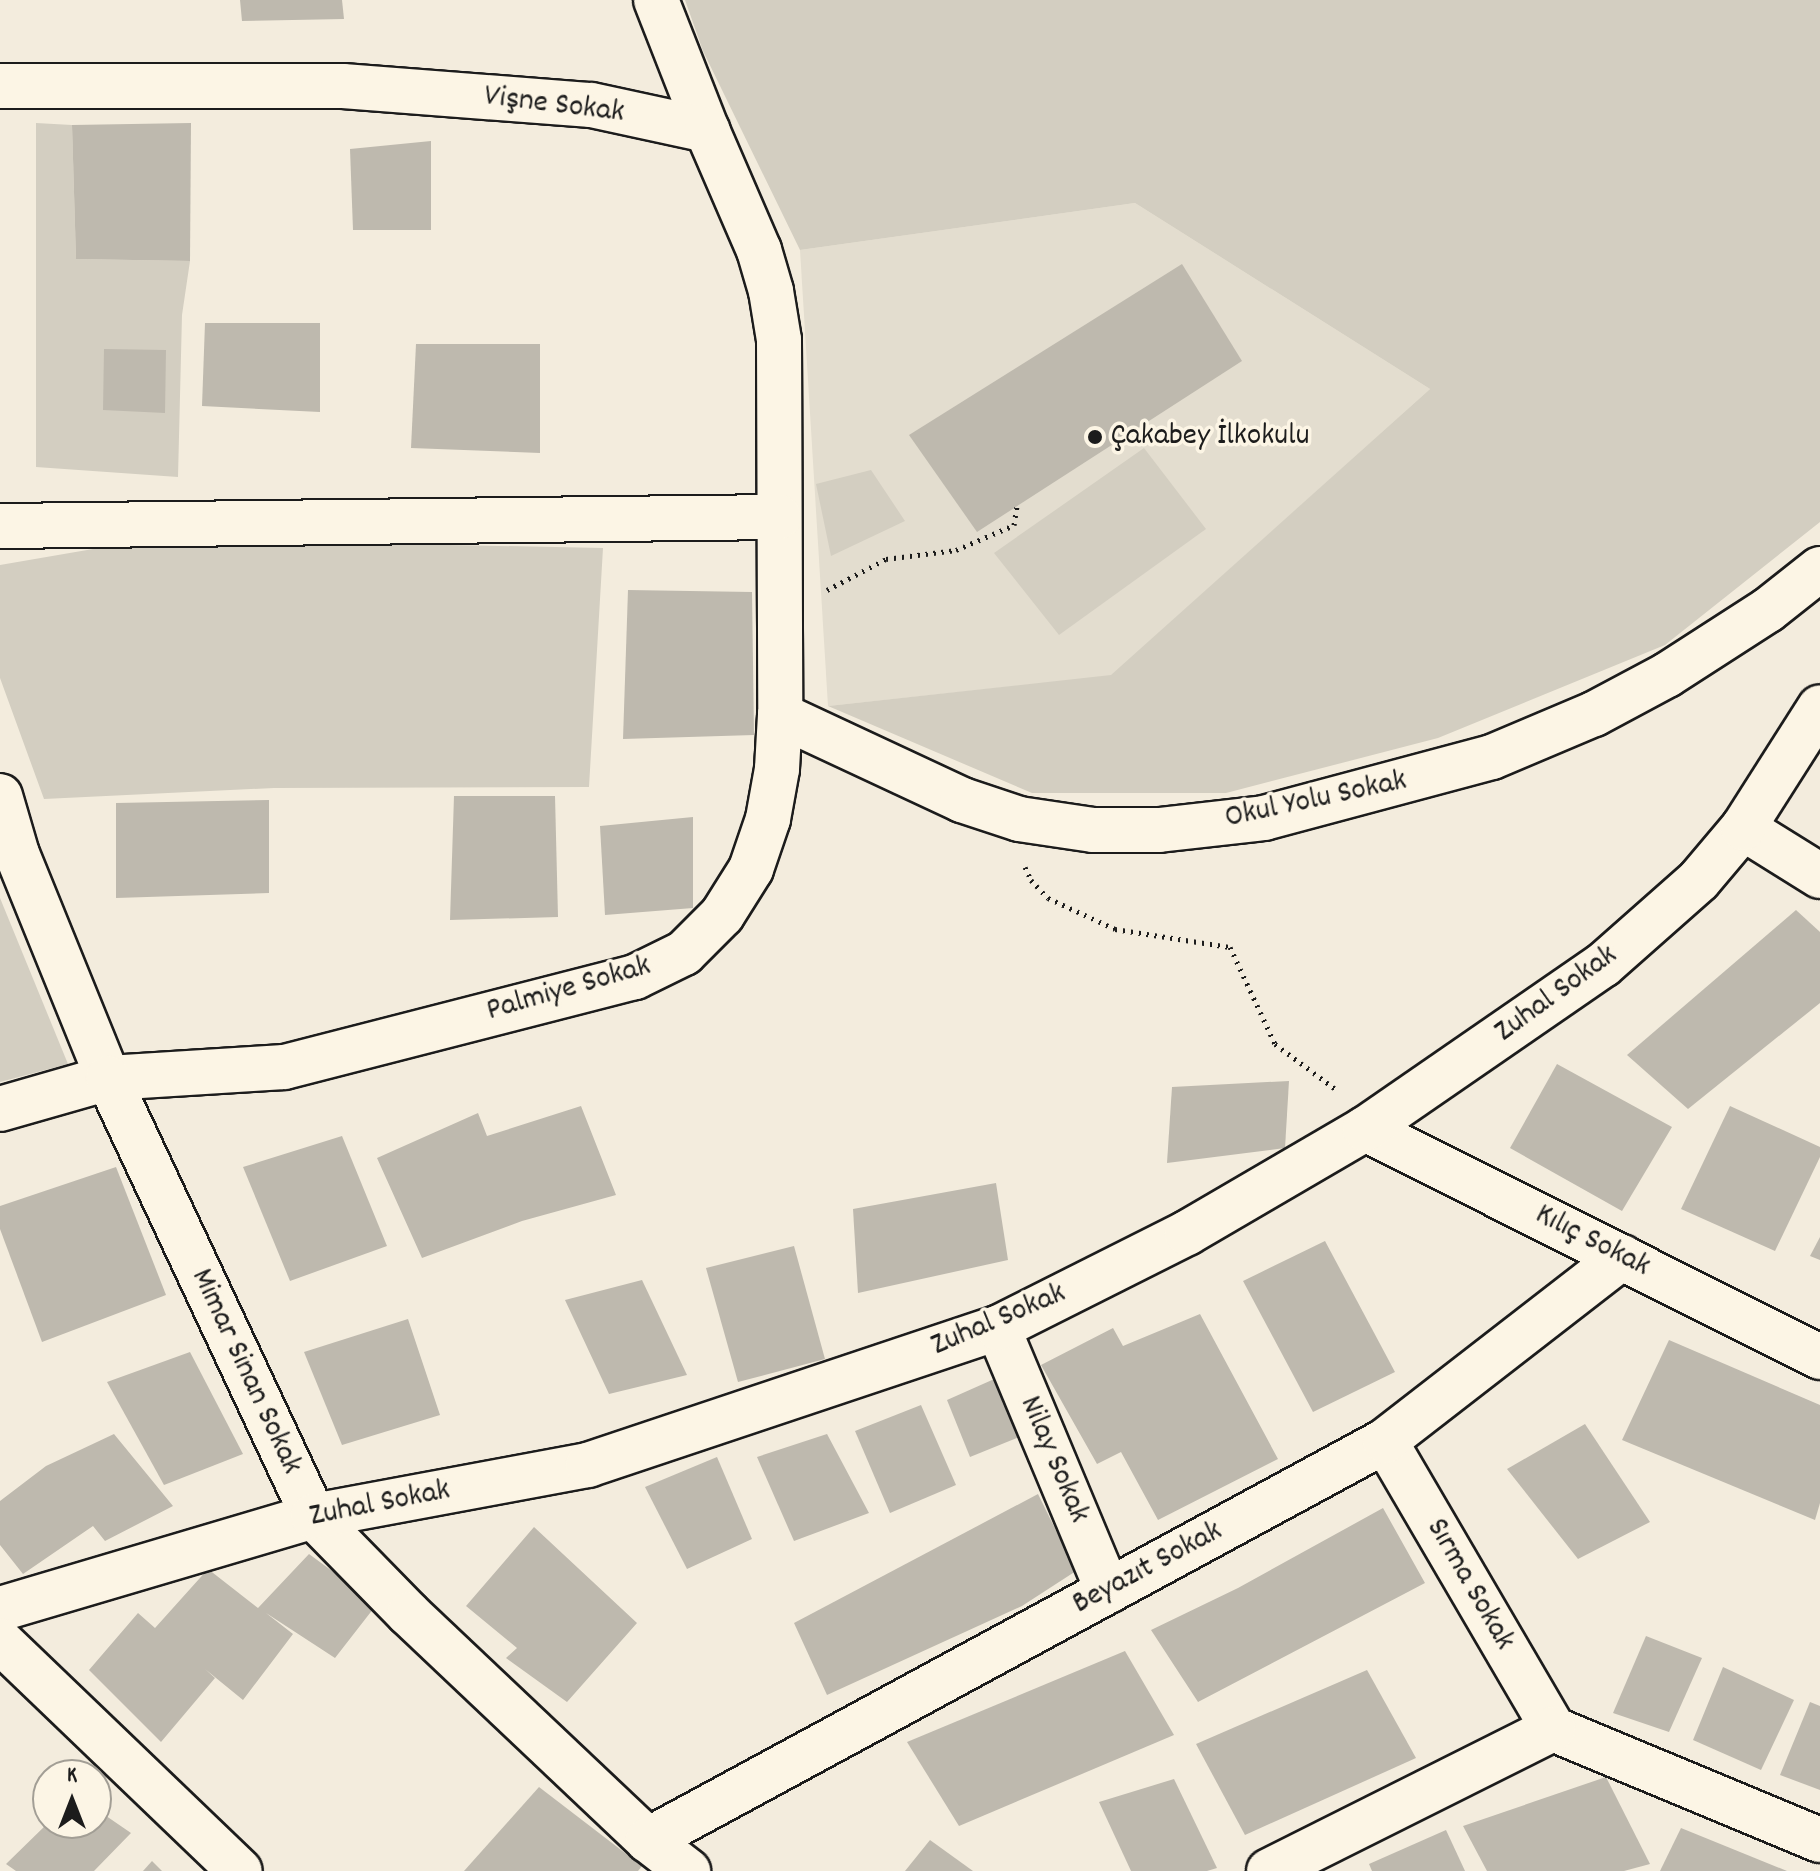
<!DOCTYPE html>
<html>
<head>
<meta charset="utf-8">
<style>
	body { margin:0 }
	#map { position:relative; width:1820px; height:1871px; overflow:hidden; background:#f3ecdd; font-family:Dekko,sans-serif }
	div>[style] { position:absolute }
	.built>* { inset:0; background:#e3ddcf }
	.green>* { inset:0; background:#d3cec1 }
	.building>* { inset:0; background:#beb9ae }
	.path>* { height:5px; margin-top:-2.5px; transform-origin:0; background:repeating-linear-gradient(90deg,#1c1c1c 0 2px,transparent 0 8px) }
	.roads { filter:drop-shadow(2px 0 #1c1c1c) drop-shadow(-2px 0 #1c1c1c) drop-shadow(0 2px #1c1c1c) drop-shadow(0 -2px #1c1c1c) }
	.street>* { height:44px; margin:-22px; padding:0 22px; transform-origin:22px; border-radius:22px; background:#fcf5e5 }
	.dots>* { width:22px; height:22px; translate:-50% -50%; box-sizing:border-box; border:4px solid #fcf5e5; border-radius:50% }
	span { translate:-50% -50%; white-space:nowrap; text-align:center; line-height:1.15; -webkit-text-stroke:7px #fcf5e5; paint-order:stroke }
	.street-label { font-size:32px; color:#1c1c1c }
	.poi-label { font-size:32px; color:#1c1c1c }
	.left { translate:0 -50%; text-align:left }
	.north { position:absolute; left:32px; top:1759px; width:80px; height:80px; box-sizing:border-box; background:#fcf5e5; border:2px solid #a29e95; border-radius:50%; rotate:0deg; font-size:22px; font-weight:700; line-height:32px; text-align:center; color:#1c1c1c }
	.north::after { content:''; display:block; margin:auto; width:28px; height:36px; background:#1c1c1c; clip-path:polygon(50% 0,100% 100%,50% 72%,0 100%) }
</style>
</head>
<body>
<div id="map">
	<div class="built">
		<i style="clip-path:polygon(1135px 203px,1430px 389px,1111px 676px,828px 706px,800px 250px)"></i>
	</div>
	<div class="green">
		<i style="clip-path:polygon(685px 0,1820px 0,1820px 522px,1665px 645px,1438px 738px,1226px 793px,1032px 793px,828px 706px,1111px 675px,1430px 389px,1135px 203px,800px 250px,703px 51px)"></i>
		<i style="clip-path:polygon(36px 123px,72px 125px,76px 259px,190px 261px,182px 315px,178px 477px,36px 467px)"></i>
		<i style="clip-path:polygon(1144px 448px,1206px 529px,1059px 635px,994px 553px)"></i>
		<i style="clip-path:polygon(871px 470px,905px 521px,831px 556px,816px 484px)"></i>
		<i style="clip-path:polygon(151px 539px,603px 548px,589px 787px,274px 788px,44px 799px,0 678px,0 565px)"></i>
		<i style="clip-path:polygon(0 898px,68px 1064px,0 1082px)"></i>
	</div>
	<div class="building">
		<i style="clip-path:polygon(240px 0,342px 0,344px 19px,242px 21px)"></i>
		<i style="clip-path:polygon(191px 123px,190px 261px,76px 259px,72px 125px)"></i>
		<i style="clip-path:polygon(431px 141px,431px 230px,353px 230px,350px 149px)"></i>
		<i style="clip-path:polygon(1182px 264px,1242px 361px,977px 532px,909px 435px)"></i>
		<i style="clip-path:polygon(205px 323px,320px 323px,320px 412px,202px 406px)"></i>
		<i style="clip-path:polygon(416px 344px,540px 344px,540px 453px,411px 448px)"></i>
		<i style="clip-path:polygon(104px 349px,166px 350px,165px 413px,103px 410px)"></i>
		<i style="clip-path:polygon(628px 590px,752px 592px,754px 735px,623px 739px)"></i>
		<i style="clip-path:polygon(454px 796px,555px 796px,558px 917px,450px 920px)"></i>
		<i style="clip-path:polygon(269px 800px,269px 893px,116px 898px,116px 803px)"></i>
		<i style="clip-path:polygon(693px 817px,693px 908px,605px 915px,600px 826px)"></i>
		<i style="clip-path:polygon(1796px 910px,1820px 932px,1820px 1003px,1688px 1109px,1627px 1055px)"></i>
		<i style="clip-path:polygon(1557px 1064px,1672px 1127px,1622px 1211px,1510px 1148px)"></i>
		<i style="clip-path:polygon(1289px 1081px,1285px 1148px,1167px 1163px,1172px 1087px)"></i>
		<i style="clip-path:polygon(581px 1106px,616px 1195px,522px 1221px,422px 1258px,377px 1158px,478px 1113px,487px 1136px)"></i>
		<i style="clip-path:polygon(1730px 1106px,1820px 1147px,1820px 1157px,1775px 1251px,1681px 1209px)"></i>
		<i style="clip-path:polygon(342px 1136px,387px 1246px,290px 1281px,243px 1167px)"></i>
		<i style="clip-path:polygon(116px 1167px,166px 1295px,42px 1342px,0 1229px,0 1206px)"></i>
		<i style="clip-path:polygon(996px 1183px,1008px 1260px,858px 1293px,853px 1209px)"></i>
		<i style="clip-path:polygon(1820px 1237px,1820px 1260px,1810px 1256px)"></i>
		<i style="clip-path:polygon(1325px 1241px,1395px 1372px,1313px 1412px,1243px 1281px)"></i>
		<i style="clip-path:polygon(794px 1246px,825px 1359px,738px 1382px,706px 1268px)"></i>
		<i style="clip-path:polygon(642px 1280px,687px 1375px,609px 1394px,565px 1300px)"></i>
		<i style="clip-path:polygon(1200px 1314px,1278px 1459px,1158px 1520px,1121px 1452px,1097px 1464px,1041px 1365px,1113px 1328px,1123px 1346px)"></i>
		<i style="clip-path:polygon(408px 1319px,440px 1415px,342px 1445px,304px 1352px)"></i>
		<i style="clip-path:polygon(1669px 1340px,1820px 1405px,1820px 1503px,1815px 1520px,1622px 1440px)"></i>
		<i style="clip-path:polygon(190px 1352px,243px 1454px,164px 1485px,107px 1382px)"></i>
		<i style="clip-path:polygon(1010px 1372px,1034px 1431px,970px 1457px,947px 1400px)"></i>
		<i style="clip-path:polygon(921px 1405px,956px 1485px,890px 1513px,855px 1431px)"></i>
		<i style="clip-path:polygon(1585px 1424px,1650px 1522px,1578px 1559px,1507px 1469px)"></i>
		<i style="clip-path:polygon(114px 1434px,173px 1506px,105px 1541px,93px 1526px,23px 1574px,0 1545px,0 1501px,46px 1466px)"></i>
		<i style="clip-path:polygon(827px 1434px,869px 1513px,794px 1541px,757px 1457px)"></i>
		<i style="clip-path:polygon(717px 1457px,752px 1539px,687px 1569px,645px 1487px)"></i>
		<i style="clip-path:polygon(1038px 1494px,1076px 1571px,1022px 1606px,827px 1695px,794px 1623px)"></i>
		<i style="clip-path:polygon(1383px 1508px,1425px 1583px,1198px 1702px,1151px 1630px,1238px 1588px)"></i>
		<i style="clip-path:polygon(534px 1527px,637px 1623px,567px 1702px,506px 1658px,517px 1648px,466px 1606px)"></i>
		<i style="clip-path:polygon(309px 1554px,377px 1604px,335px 1658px,266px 1613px,293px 1634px,243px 1700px,205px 1669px,215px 1678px,161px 1742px,89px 1670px,138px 1613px,155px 1628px,208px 1569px,258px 1608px)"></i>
		<i style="clip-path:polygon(1646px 1636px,1702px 1658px,1669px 1732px,1613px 1713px)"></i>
		<i style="clip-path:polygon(1125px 1651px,1174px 1735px,959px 1826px,907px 1742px)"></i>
		<i style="clip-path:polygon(1723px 1667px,1794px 1700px,1761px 1770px,1693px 1740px)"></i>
		<i style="clip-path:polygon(1367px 1670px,1416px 1758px,1245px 1835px,1196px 1744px)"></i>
		<i style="clip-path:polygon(1810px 1702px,1820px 1706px,1820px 1790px,1780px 1775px)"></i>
		<i style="clip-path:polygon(1606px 1777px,1650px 1864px,1624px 1871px,1487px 1871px,1463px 1826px)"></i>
		<i style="clip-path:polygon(1174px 1779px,1217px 1868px,1207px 1871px,1131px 1871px,1099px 1802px)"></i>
		<i style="clip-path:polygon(539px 1787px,642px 1866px,638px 1871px,464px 1871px)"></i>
		<i style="clip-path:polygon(96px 1809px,131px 1833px,94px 1871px,16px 1871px,6px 1864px,48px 1823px,96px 1823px)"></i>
		<i style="clip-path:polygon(1681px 1828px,1787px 1871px,1660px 1871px)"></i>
		<i style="clip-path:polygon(1446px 1830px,1465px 1871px,1372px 1871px,1369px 1864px)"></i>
		<i style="clip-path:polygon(930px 1840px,973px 1871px,905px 1871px)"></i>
		<i style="clip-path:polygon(152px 1861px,162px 1871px,143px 1871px)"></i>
	</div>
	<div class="path">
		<i style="left:827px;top:590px;width:67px;rotate:-27.7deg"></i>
		<i style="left:886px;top:559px;width:71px;rotate:-7.3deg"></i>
		<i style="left:956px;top:550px;width:63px;rotate:-23.3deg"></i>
		<i style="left:1014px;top:525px;width:19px;rotate:-81deg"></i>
		<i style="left:1025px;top:867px;width:14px;rotate:65deg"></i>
		<i style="left:1031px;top:880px;width:25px;rotate:47deg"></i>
		<i style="left:1048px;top:898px;width:74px;rotate:24.8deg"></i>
		<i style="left:1115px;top:929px;width:116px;rotate:8.9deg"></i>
		<i style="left:1230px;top:947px;width:107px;rotate:65.1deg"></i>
		<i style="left:1275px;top:1044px;width:77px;rotate:36.6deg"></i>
	</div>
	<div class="roads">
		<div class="street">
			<i style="left:656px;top:0;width:140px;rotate:68.6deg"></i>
			<i style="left:0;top:86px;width:343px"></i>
			<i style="left:343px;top:86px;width:249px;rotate:4.4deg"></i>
			<i style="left:591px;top:105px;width:119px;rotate:12.2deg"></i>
			<i style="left:707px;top:130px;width:131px;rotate:66.6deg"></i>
			<i style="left:759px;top:250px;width:43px;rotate:73.7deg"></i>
			<i style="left:771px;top:291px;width:50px;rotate:80.7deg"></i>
			<i style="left:779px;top:340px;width:375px;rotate:89.8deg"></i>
			<i style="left:780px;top:715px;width:54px;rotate:93.2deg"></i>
			<i style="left:777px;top:769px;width:51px;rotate:100.2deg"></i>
			<i style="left:768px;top:819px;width:53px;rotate:108.8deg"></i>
			<i style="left:751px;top:869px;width:54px;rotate:122.2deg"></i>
			<i style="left:722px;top:915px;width:54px;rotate:135deg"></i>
			<i style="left:684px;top:953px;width:55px;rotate:153.9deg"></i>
			<i style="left:635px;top:977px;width:362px;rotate:165.6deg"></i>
			<i style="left:284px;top:1067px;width:176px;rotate:176.4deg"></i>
			<i style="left:108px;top:1078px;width:112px;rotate:164deg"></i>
			<i style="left:0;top:526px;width:779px;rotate:-0.66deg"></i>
			<i style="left:780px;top:715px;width:201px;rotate:25deg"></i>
			<i style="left:962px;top:800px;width:60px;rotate:18.4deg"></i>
			<i style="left:1019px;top:819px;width:75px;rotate:8.5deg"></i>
			<i style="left:1093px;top:830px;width:66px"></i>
			<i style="left:1159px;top:830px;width:106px;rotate:-6.5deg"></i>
			<i style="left:1264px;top:818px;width:236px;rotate:-15deg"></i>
			<i style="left:1492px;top:757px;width:111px;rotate:-22.9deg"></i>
			<i style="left:1594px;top:714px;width:83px;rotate:-28.1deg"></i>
			<i style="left:1667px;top:675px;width:120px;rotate:-32.8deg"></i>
			<i style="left:1768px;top:610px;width:66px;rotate:-38.3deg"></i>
			<i style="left:0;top:796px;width:60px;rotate:73.7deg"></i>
			<i style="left:17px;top:854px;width:242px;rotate:67.9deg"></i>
			<i style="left:108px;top:1078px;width:484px;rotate:64.9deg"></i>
			<i style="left:313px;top:1516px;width:137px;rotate:45.6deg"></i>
			<i style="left:409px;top:1614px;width:329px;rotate:43.4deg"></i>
			<i style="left:648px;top:1840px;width:51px;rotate:37.8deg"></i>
			<i style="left:1743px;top:828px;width:91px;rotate:31.9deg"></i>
			<i style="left:1365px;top:1129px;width:509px;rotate:26.62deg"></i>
			<i style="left:998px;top:1328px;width:285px;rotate:67.3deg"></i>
			<i style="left:1385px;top:1441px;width:333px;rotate:59.7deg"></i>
			<i style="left:1553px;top:1729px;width:289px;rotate:22.6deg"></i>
			<i style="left:0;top:1609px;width:327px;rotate:-16.5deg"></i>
			<i style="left:313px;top:1516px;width:280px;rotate:-10.5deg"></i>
			<i style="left:588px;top:1465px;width:432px;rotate:-18.5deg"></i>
			<i style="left:998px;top:1328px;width:212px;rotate:-26.7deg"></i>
			<i style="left:1187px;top:1233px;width:206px;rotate:-30.3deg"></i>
			<i style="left:1365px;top:1129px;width:289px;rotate:-34.6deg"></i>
			<i style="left:1603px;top:965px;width:128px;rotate:-41.5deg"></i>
			<i style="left:1699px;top:880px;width:68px;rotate:-49.8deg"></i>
			<i style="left:1743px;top:828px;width:143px;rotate:-57.5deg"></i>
			<i style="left:0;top:1641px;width:332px;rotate:43.8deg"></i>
			<i style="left:648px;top:1840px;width:838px;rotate:-28.43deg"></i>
			<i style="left:1385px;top:1441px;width:300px;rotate:-37.8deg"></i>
			<i style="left:1269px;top:1871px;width:318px;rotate:-26.6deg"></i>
		</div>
	</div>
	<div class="dots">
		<i style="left:1095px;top:437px;background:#1c1c1c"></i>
	</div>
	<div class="street-label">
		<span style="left:554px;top:106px;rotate:7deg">Vişne Sokak</span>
		<span style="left:1316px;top:801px;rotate:-12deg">Okul Yolu Sokak</span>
		<span style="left:569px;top:990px;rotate:-16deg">Palmiye Sokak</span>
		<span style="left:1557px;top:995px;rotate:-36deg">Zuhal Sokak</span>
		<span style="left:1592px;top:1242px;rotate:27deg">Kılıç Sokak</span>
		<span style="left:999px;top:1321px;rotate:-23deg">Zuhal Sokak</span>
		<span style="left:245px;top:1372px;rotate:65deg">Mimar Sinan Sokak</span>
		<span style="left:1053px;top:1460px;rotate:67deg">Nilay Sokak</span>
		<span style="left:380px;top:1505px;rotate:-11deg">Zuhal Sokak</span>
		<span style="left:1148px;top:1569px;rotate:-28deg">Beyazıt Sokak</span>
		<span style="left:1469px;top:1585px;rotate:60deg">Sırma Sokak</span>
	</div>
	<div class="poi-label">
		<span class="left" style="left:1111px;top:437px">Çakabey İlkokulu</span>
	</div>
	<div class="north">K</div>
</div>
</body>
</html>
